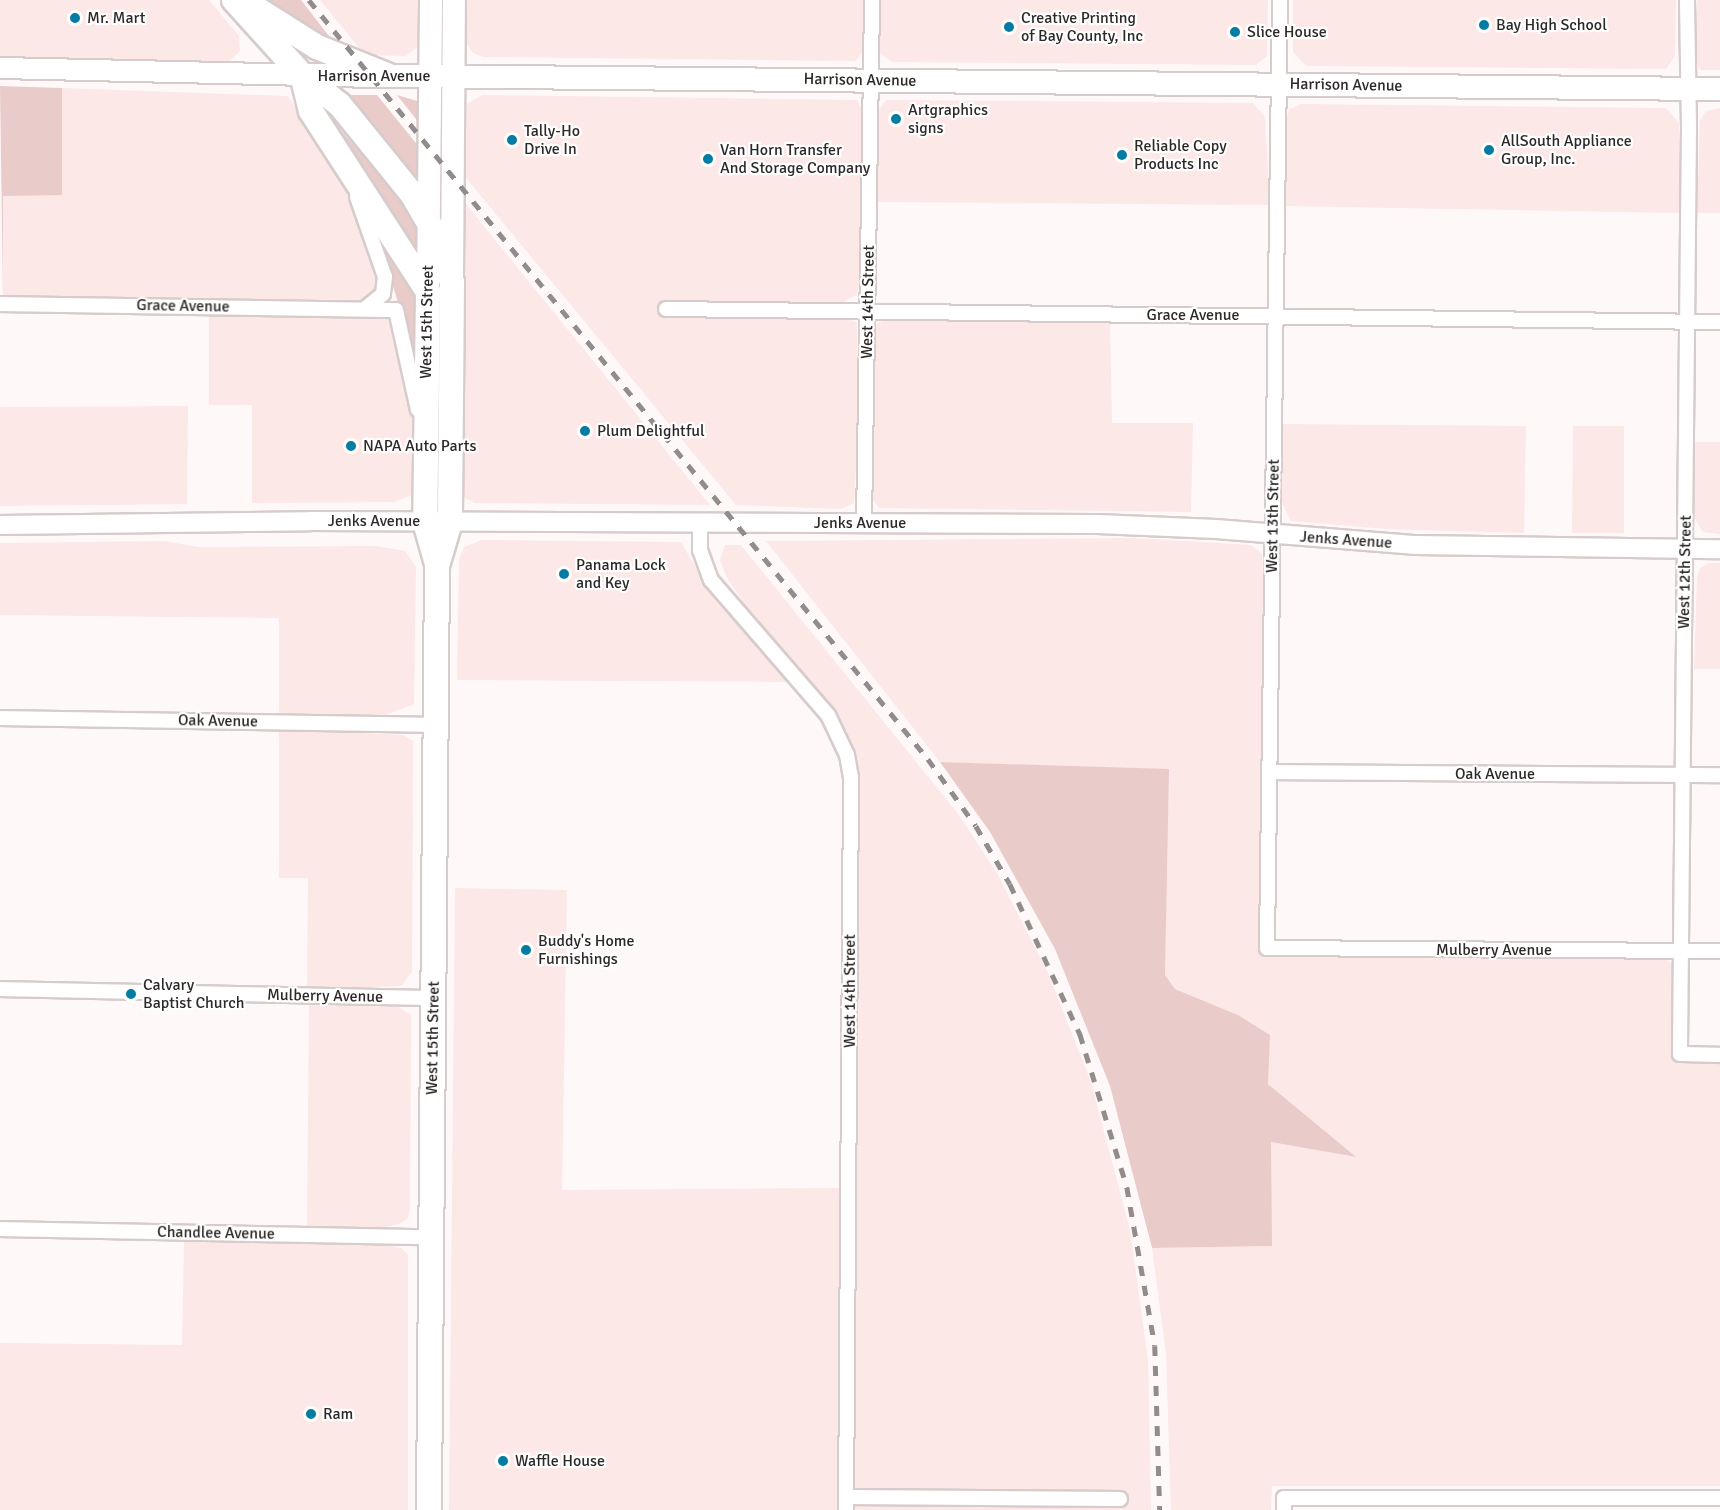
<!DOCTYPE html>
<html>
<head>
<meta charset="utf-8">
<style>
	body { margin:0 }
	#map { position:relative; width:1720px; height:1510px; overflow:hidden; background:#fff8f8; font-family:Signika,sans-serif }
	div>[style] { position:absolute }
	.built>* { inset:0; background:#fce8e7 }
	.green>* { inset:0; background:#e9cbca }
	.roads { filter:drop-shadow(2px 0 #d6cccb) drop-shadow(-2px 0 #d6cccb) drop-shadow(0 2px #d6cccb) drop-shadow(0 -2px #d6cccb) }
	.minor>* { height:14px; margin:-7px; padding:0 7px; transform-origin:7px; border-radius:7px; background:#fff }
	.tertiary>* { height:18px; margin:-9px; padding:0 9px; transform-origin:9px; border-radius:9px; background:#fff }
	.secondary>* { height:20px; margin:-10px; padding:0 10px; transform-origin:10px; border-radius:10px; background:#fff }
	.primary>* { height:22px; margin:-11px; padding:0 11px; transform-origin:11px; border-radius:11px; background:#fff }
	.trunk>* { height:24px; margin:-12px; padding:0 12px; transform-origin:12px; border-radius:12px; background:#fff }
	.rail>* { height:4.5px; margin-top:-2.25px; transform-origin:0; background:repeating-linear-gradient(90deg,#928c8c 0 10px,transparent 0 20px) }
	.dots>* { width:16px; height:16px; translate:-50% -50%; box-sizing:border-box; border:3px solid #fff; border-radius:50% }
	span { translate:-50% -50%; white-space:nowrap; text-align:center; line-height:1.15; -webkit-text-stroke:4.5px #fff; paint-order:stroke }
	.poi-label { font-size:16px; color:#2d2929 }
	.left { translate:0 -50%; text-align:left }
	.street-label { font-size:16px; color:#2d2929 }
</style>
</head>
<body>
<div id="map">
	<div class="built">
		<i style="clip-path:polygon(0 0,209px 0,239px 36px,240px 51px,229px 62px,0 57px)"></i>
		<i style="clip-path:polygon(320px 0,421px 0,420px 45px,406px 56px,365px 55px)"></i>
		<i style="clip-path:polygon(463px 0,865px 0,864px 49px,856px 61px,483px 57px,473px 53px,464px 40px)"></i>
		<i style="clip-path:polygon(880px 0,1268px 0,1267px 56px,1256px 65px,892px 62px,880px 53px)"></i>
		<i style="clip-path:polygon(1293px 0,1676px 0,1675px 56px,1666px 69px,1306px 66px,1293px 52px)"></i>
		<i style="clip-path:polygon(1697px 0,1720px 0,1720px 70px,1700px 70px,1697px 65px)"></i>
		<i style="clip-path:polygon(62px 88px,287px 96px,299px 109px,348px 195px,377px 267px,380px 292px,363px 300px,3px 297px,3px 195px,62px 195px)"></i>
		<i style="clip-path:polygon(482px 95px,857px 100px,864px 114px,861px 283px,856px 295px,839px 304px,671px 302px,844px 317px,857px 323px,859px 417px,854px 503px,841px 509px,736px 505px,462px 173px,463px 112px,468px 103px)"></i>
		<i style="clip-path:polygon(886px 100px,1253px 103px,1265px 117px,1270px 205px,876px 202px,878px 111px)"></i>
		<i style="clip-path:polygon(1300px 104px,1666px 108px,1679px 123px,1680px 213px,1283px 206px,1285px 125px,1289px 110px)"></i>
		<i style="clip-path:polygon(1720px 108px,1720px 213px,1697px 213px,1700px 120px,1706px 111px)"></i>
		<i style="clip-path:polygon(462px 199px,710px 505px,475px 503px,463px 497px)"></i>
		<i style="clip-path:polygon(209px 312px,391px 316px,417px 442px,414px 489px,410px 496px,394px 502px,252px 503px,252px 405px,209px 405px)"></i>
		<i style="clip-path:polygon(886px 320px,1110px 323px,1112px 423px,1193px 423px,1191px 512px,879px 508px,872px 499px,874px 332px,877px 323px)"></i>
		<i style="clip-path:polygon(188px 406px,187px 504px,0 506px,0 407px)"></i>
		<i style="clip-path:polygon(1280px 424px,1526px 426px,1524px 533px,1386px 529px,1291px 521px,1281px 501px)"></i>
		<i style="clip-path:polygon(1573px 426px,1624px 426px,1624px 533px,1572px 533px)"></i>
		<i style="clip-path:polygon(1695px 442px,1720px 442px,1720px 534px,1703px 532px,1694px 518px)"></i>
		<i style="clip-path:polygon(1134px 538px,1251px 545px,1262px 554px,1265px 617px,1263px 952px,1662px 957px,1672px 963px,1673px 1061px,1720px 1061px,1720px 1486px,1272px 1486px,1271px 1510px,1171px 1510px,1166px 1354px,1152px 1248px,1271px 1246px,1271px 1142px,1355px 1157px,1268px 1084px,1238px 1015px,1175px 989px,1165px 975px,1168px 770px,940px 762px,766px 541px)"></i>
		<i style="clip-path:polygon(482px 540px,681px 542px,715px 600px,789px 682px,457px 680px,459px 559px,464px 547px)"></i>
		<i style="clip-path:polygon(164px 541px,198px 547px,375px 546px,405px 551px,416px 567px,414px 704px,383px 716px,279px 715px,279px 618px,0 615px,0 543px)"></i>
		<i style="clip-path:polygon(725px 545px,741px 545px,959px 815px,998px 875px,1048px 973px,1091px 1082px,1130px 1230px,1148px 1360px,1151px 1510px,854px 1510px,854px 1504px,1128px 1506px,1128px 1492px,854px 1490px,859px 777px,855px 752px,834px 711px,758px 625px,726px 576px,720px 560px)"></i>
		<i style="clip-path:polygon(1709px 563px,1720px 563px,1720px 669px,1694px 669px,1697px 577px,1700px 568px)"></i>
		<i style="clip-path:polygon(279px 729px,403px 735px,413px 741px,412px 972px,401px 986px,307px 989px,308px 878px,279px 878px)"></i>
		<i style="clip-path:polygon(455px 888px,567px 890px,562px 1190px,841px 1188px,838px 1510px,449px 1510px)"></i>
		<i style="clip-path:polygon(309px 1001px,394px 1004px,411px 1015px,410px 1209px,408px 1218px,399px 1224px,376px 1229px,307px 1228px)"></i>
		<i style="clip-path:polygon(184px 1239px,377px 1243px,401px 1248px,408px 1255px,408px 1510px,0 1510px,0 1343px,182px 1345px)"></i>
	</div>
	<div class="green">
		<i style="clip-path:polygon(264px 0,301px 0,339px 49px)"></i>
		<i style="clip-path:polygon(0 86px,62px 88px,62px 195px,3px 196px,3px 297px)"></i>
		<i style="clip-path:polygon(347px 95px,377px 95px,420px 148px,418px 183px)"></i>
		<i style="clip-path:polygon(397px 95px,417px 101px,420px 124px)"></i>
		<i style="clip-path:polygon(320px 106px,418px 220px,419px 256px)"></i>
		<i style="clip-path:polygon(385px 245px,405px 266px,418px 300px,415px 376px,409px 339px,383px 253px)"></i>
		<i style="clip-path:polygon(940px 762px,1169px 769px,1165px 975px,1175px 989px,1238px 1015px,1270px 1035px,1268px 1084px,1356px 1157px,1271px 1142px,1272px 1246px,1152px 1248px,1110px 1086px,1055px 949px,990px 832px)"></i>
	</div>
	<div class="roads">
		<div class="minor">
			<i style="left:1280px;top:0;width:948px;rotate:90.79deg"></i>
			<i style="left:1267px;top:948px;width:453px;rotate:0.4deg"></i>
			<i style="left:1687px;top:0;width:127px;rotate:89.1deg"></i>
			<i style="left:1689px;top:127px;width:927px;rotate:90.56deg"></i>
			<i style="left:1680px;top:1054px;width:40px;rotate:1.4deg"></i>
			<i style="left:357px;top:197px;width:85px;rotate:70.7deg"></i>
			<i style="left:385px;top:277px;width:17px;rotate:97deg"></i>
			<i style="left:383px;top:294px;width:22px;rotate:141deg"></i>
			<i style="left:0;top:304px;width:396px;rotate:0.9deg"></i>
			<i style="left:396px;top:310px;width:102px;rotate:77.6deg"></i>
			<i style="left:666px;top:309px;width:1054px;rotate:0.71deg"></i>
			<i style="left:700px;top:522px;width:28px;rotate:90deg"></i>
			<i style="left:700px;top:550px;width:32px;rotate:70deg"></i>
			<i style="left:711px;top:580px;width:179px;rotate:49.1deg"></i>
			<i style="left:828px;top:715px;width:44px;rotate:64.6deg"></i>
			<i style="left:847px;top:755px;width:23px;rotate:80deg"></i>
			<i style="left:851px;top:778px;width:732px;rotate:90.39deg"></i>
			<i style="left:864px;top:523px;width:523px;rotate:-89.12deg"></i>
			<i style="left:0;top:718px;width:435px;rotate:0.9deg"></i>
			<i style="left:1269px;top:772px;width:451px;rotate:0.4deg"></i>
			<i style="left:0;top:989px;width:433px;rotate:1.2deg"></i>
			<i style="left:0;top:1229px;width:431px;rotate:1.1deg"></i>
			<i style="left:846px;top:1497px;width:274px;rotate:0.4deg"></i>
			<i style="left:1284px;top:1510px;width:12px;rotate:-90deg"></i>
			<i style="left:1284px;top:1498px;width:436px"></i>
		</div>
		<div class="tertiary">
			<i style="left:0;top:525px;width:310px;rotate:-0.7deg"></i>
			<i style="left:310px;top:521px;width:788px;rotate:0.22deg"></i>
			<i style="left:1098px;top:524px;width:118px;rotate:2.4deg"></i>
			<i style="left:1216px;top:529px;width:201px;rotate:4.6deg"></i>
			<i style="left:1416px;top:545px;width:304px;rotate:0.8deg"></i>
		</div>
		<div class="secondary">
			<i style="left:0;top:68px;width:302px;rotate:1.3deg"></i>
		</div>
		<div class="primary">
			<i style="left:302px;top:75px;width:1418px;rotate:0.57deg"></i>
			<i style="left:452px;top:277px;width:277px;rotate:-89.6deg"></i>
			<i style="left:428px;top:292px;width:292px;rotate:-89.4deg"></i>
		</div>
		<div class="trunk">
			<i style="left:234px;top:0;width:101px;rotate:47.8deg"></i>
			<i style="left:302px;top:75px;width:48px;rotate:38.3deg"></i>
			<i style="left:340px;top:105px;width:114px;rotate:51deg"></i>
			<i style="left:412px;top:194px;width:44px;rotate:59.9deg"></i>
			<i style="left:434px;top:232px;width:53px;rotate:70.2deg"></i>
			<i style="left:452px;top:282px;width:240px;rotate:90.5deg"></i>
			<i style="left:450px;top:522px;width:46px;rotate:106.5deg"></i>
			<i style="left:437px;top:566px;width:944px;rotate:90.49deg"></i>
			<i style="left:249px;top:4px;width:80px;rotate:32.3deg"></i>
			<i style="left:317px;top:47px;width:75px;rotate:21.8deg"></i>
			<i style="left:302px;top:75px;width:37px;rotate:76deg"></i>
			<i style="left:311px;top:111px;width:216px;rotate:57.1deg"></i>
			<i style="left:428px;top:292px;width:230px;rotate:90.7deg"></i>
			<i style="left:425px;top:522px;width:44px;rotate:74.1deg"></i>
		</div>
	</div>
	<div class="rail">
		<i style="left:309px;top:0;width:979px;rotate:50.8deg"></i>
		<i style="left:928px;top:759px;width:82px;rotate:54.4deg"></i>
		<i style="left:976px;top:826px;width:67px;rotate:59.6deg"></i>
		<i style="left:1010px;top:884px;width:166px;rotate:65deg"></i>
		<i style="left:1080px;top:1034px;width:160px;rotate:72.9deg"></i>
		<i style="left:1127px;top:1187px;width:161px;rotate:80deg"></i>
		<i style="left:1155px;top:1346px;width:164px;rotate:88.3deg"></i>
	</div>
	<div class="dots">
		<i style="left:75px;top:18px;background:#037ca3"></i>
		<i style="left:1484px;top:25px;background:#037ca3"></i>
		<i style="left:1009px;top:27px;background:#037ca3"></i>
		<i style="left:1235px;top:32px;background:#037ca3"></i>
		<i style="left:896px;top:119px;background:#037ca3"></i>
		<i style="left:512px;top:140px;background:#037ca3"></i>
		<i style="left:1489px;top:150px;background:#037ca3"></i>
		<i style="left:1122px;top:155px;background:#037ca3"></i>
		<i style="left:708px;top:159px;background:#037ca3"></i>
		<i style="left:585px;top:431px;background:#037ca3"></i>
		<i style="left:351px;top:446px;background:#037ca3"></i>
		<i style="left:564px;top:574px;background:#037ca3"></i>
		<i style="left:526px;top:950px;background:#037ca3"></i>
		<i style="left:131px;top:994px;background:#037ca3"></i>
		<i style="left:311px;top:1414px;background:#037ca3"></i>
		<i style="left:503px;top:1461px;background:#037ca3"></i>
	</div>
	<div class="poi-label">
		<span class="left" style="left:87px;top:18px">Mr. Mart</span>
		<span class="left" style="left:1021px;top:27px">Creative Printing<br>of Bay County, Inc</span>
		<span class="left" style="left:1496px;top:25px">Bay High School</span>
		<span class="left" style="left:1247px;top:32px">Slice House</span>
		<span class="left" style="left:908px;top:119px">Artgraphics<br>signs</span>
		<span class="left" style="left:524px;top:140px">Tally-Ho<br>Drive In</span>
		<span class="left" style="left:1501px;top:150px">AllSouth Appliance<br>Group, Inc.</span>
		<span class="left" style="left:1134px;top:155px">Reliable Copy<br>Products Inc</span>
		<span class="left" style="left:720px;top:159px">Van Horn Transfer<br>And Storage Company</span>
		<span class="left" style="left:597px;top:431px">Plum Delightful</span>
		<span class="left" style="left:363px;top:446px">NAPA Auto Parts</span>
		<span class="left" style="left:576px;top:574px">Panama Lock<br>and Key</span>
		<span class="left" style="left:538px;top:950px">Buddy's Home<br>Furnishings</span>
		<span class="left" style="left:143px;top:994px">Calvary<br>Baptist Church</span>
		<span class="left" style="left:323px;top:1414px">Ram</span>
		<span class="left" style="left:515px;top:1461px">Waffle House</span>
	</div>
	<div class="street-label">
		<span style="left:374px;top:76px">Harrison Avenue</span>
		<span style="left:860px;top:80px;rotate:1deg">Harrison Avenue</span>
		<span style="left:1346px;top:85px;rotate:1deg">Harrison Avenue</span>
		<span style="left:868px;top:302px;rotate:-89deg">West 14th Street</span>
		<span style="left:183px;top:306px;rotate:1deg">Grace Avenue</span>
		<span style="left:1193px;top:315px">Grace Avenue</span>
		<span style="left:427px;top:322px;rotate:-89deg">West 15th Street</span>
		<span style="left:1273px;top:516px;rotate:-89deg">West 13th Street</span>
		<span style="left:374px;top:521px">Jenks Avenue</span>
		<span style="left:860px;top:523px">Jenks Avenue</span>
		<span style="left:1346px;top:540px;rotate:4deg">Jenks Avenue</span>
		<span style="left:1685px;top:572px;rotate:-89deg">West 12th Street</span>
		<span style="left:218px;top:721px;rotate:1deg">Oak Avenue</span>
		<span style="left:1495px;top:774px">Oak Avenue</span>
		<span style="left:1494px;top:950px">Mulberry Avenue</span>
		<span style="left:850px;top:991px;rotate:-90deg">West 14th Street</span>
		<span style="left:325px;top:996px;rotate:1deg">Mulberry Avenue</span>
		<span style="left:433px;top:1038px;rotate:-89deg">West 15th Street</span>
		<span style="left:216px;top:1233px;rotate:1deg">Chandlee Avenue</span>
	</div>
</div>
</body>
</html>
